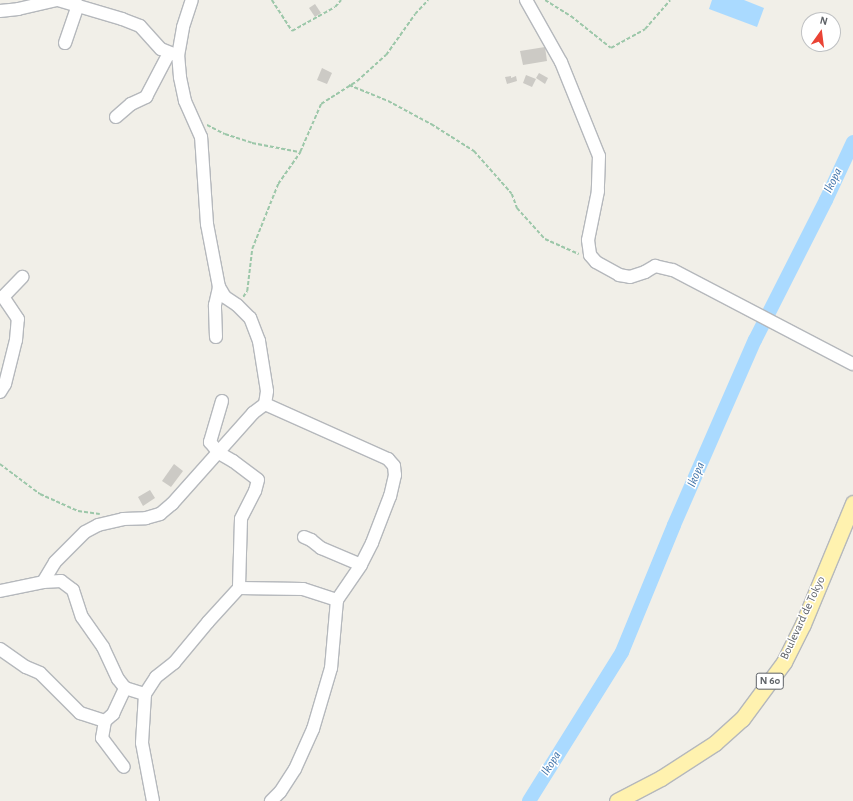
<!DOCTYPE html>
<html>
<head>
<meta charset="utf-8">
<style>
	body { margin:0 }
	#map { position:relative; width:853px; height:801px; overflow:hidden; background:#f1efe8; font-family:"Alegreya Sans",sans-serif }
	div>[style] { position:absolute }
	.water>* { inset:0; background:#aadaff }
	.river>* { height:14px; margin:-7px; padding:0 7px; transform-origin:7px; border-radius:7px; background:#aadaff }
	.building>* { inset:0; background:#cccac5 }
	.path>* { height:1.5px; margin-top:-0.75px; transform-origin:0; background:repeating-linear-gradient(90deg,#9cc7a9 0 4px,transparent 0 6px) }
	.roads { filter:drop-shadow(1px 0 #b5b8bc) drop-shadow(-1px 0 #b5b8bc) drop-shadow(0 1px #b5b8bc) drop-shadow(0 -1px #b5b8bc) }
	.minor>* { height:12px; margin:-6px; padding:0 6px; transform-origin:6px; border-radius:6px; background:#fff }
	.major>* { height:15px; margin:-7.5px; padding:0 7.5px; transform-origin:7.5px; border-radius:7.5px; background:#fff2af }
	span { translate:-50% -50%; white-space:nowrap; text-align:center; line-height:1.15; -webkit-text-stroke:3px #fff; paint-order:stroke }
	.shield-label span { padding:1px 3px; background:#fff; border:1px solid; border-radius:3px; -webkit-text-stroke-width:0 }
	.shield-label { font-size:11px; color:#5f6368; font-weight:700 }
	.street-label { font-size:12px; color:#5f6368 }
	.water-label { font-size:13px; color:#4174aa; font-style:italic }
	.north { position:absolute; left:801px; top:12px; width:40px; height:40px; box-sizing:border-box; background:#fff; border:1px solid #bfc1c3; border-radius:50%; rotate:14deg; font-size:11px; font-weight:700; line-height:16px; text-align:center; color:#5f6368 }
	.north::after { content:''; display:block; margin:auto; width:14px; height:18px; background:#ea4335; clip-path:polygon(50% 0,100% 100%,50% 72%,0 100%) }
</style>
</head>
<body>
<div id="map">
	<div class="water">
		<i style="clip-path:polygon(712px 0,744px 0,764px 8px,757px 27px,709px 9px)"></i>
	</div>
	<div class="river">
		<i style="left:529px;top:801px;width:176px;rotate:-58deg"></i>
		<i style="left:622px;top:652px;width:137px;rotate:-67.7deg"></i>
		<i style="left:674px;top:525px;width:202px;rotate:-66.4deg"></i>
		<i style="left:755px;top:340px;width:157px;rotate:-63.1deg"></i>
		<i style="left:826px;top:200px;width:64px;rotate:-65deg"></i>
	</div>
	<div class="building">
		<i style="clip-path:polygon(315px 4px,321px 13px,315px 17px,309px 8px)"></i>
		<i style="clip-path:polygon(545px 47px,547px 61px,523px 65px,520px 51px)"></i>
		<i style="clip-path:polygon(322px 68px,332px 73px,327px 84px,317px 80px)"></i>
		<i style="clip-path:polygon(539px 73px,548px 78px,545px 84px,536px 78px)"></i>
		<i style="clip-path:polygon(526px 75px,536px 79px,532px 87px,523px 83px)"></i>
		<i style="clip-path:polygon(511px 76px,511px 78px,516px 76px,517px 81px,507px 84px,505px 77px)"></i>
		<i style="clip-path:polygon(174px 464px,183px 471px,171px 487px,162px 481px)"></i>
		<i style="clip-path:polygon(150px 490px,155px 498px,143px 506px,138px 497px)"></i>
	</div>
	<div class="path">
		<i style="left:272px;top:0;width:37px;rotate:57deg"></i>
		<i style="left:292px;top:31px;width:49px;rotate:-29.2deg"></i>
		<i style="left:335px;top:7px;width:9px;rotate:-49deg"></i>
		<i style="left:545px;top:0;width:31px;rotate:32deg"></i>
		<i style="left:571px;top:16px;width:51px;rotate:38.7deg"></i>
		<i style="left:611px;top:48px;width:39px;rotate:-29deg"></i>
		<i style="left:645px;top:29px;width:38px;rotate:-49deg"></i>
		<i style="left:349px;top:85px;width:42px;rotate:22.3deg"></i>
		<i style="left:388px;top:101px;width:49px;rotate:28.1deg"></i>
		<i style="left:431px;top:124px;width:51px;rotate:32.1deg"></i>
		<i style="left:474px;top:151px;width:57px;rotate:48.5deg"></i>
		<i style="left:512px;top:194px;width:15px;rotate:70deg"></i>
		<i style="left:517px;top:208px;width:42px;rotate:47.9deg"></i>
		<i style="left:545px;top:239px;width:37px;rotate:24deg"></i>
		<i style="left:207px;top:125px;width:20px;rotate:27deg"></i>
		<i style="left:225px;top:134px;width:28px;rotate:18deg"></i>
		<i style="left:252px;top:143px;width:48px;rotate:10.8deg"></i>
		<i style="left:243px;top:297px;width:7px;rotate:-56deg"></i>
		<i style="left:247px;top:291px;width:42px;rotate:-83.2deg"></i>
		<i style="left:252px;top:249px;width:70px;rotate:-68.2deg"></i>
		<i style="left:278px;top:184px;width:39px;rotate:-55deg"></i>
		<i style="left:300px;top:152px;width:52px;rotate:-66.4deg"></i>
		<i style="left:321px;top:104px;width:43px;rotate:-32.6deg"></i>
		<i style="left:357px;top:81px;width:39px;rotate:-42deg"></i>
		<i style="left:386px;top:55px;width:50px;rotate:-54.7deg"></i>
		<i style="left:415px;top:14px;width:19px;rotate:-47deg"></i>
		<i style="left:0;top:464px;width:50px;rotate:36.9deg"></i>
		<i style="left:40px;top:494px;width:42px;rotate:24.1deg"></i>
		<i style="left:78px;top:511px;width:22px;rotate:8deg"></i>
	</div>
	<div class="roads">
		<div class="minor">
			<i style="left:58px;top:0;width:67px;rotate:16.5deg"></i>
			<i style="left:122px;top:19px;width:19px;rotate:21deg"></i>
			<i style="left:140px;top:26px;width:31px;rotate:48deg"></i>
			<i style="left:161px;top:49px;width:18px;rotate:22deg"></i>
			<i style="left:526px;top:0;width:71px;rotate:60.6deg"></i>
			<i style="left:561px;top:62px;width:101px;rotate:68deg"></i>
			<i style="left:599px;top:156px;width:35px;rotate:92deg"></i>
			<i style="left:598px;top:191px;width:50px;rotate:101.5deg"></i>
			<i style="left:588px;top:240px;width:15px;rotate:82deg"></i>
			<i style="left:590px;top:255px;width:9px;rotate:49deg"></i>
			<i style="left:596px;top:262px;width:26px;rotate:29deg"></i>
			<i style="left:619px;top:275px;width:11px;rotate:10deg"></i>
			<i style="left:630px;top:277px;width:16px;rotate:-18deg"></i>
			<i style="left:645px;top:272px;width:12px;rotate:-31deg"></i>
			<i style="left:655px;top:266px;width:18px;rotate:13deg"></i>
			<i style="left:673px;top:270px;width:203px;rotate:27.6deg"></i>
			<i style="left:0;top:11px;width:18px;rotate:-6deg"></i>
			<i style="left:18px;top:9px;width:40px;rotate:-13deg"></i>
			<i style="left:65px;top:43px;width:40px;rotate:-71.1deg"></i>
			<i style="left:116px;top:117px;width:20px;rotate:-41deg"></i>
			<i style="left:131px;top:104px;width:17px;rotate:-25deg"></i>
			<i style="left:146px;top:97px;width:50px;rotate:-62.4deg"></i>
			<i style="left:216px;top:337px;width:32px;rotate:-92deg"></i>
			<i style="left:215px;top:305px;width:18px;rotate:-77deg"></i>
			<i style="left:0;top:392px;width:9px;rotate:-58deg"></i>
			<i style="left:5px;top:384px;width:45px;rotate:-76deg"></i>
			<i style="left:16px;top:340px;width:21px;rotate:-85deg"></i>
			<i style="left:18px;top:319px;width:27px;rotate:-124deg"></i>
			<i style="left:3px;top:297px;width:28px;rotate:-46deg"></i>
			<i style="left:222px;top:401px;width:43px;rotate:106.3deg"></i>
			<i style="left:210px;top:442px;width:14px;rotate:51deg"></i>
			<i style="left:219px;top:453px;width:16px;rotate:30deg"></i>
			<i style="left:233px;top:461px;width:31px;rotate:37deg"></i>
			<i style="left:258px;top:480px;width:11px;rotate:105deg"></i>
			<i style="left:255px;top:491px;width:31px;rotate:117deg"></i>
			<i style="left:241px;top:519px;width:69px;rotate:91.7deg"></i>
			<i style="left:239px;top:588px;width:64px;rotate:0.9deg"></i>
			<i style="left:303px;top:589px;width:36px;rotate:18deg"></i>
			<i style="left:265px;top:404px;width:135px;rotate:24.1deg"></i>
			<i style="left:388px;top:459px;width:9px;rotate:49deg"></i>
			<i style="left:394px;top:466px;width:9px;rotate:84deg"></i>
			<i style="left:395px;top:475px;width:22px;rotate:103deg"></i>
			<i style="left:390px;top:496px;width:50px;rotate:111deg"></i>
			<i style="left:372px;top:543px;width:25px;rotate:117deg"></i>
			<i style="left:361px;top:565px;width:42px;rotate:124.4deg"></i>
			<i style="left:337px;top:600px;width:68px;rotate:95deg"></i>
			<i style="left:331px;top:668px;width:64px;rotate:106.4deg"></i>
			<i style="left:313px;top:729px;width:44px;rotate:114.2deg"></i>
			<i style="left:295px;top:769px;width:27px;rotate:123deg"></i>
			<i style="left:280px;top:792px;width:13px;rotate:135deg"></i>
			<i style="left:304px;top:537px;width:8px;rotate:23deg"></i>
			<i style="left:311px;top:540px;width:13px;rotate:39deg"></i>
			<i style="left:321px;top:548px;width:43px;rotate:23deg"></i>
			<i style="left:43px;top:582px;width:18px;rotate:-3deg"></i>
			<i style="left:61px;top:581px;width:15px;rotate:37deg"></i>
			<i style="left:73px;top:590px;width:28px;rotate:72deg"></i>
			<i style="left:82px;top:617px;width:37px;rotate:55deg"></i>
			<i style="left:103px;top:647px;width:35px;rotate:65deg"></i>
			<i style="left:118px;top:679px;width:11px;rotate:52deg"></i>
			<i style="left:0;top:591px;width:44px;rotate:-11.8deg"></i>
			<i style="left:43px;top:582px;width:23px;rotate:-59deg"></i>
			<i style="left:55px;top:562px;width:42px;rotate:-45deg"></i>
			<i style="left:85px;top:532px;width:15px;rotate:-28deg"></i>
			<i style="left:98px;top:525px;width:26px;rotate:-13deg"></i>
			<i style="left:123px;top:519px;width:23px;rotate:-2deg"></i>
			<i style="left:146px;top:518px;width:15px;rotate:-16deg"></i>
			<i style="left:160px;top:514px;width:16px;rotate:-40deg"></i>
			<i style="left:172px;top:504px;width:122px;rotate:-48.3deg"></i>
			<i style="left:253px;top:413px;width:15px;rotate:-37deg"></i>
			<i style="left:265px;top:404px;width:13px;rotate:-81deg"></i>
			<i style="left:267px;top:391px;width:51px;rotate:-99.1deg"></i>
			<i style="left:259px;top:341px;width:25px;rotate:-111deg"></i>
			<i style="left:250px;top:318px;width:18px;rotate:-135deg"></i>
			<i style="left:237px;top:305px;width:14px;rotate:-146deg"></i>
			<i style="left:225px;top:297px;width:12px;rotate:-121deg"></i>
			<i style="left:219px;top:287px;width:64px;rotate:-100.8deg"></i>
			<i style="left:207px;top:224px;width:87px;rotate:-93.9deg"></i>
			<i style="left:201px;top:137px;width:39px;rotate:-114deg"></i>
			<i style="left:185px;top:101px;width:25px;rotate:-102deg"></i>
			<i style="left:180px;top:77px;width:21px;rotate:-95deg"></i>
			<i style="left:178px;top:56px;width:29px;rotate:-80deg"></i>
			<i style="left:183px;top:27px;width:28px;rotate:-72deg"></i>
			<i style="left:0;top:649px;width:32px;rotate:35deg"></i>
			<i style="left:26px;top:667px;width:15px;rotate:23deg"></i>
			<i style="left:40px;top:673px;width:57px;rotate:45deg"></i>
			<i style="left:80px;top:713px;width:26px;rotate:18deg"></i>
			<i style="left:105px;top:721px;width:17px;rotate:100deg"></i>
			<i style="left:102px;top:738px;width:36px;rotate:53deg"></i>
			<i style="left:145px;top:694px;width:20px;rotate:-57deg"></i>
			<i style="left:156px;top:677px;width:23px;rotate:-38deg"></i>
			<i style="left:174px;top:663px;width:53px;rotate:-50.3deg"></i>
			<i style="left:208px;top:622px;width:46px;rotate:-47.6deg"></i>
			<i style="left:105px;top:721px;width:11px;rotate:-41deg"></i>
			<i style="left:113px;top:714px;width:29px;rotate:-65deg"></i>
			<i style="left:125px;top:688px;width:21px;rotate:17deg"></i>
			<i style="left:145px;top:694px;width:49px;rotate:93.5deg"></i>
			<i style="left:142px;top:743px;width:59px;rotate:79.3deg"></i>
		</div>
		<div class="major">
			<i style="left:617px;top:801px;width:50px;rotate:-27.6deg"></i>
			<i style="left:661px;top:778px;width:64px;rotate:-32.9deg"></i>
			<i style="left:715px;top:743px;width:36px;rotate:-42deg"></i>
			<i style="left:742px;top:719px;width:71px;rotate:-53.6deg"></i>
			<i style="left:784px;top:662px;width:42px;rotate:-63.4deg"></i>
			<i style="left:803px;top:624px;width:131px;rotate:-67.5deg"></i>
		</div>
	</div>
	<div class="shield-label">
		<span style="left:770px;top:681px">N 60</span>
	</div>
	<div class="street-label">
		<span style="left:803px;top:618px;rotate:-65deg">Boulevard de Tokyo</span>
	</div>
	<div class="water-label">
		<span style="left:834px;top:181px;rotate:-64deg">Ikopa</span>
		<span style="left:697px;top:475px;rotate:-67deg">Ikopa</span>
		<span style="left:552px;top:764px;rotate:-58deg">Ikopa</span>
	</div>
	<div class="north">N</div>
</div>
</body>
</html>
